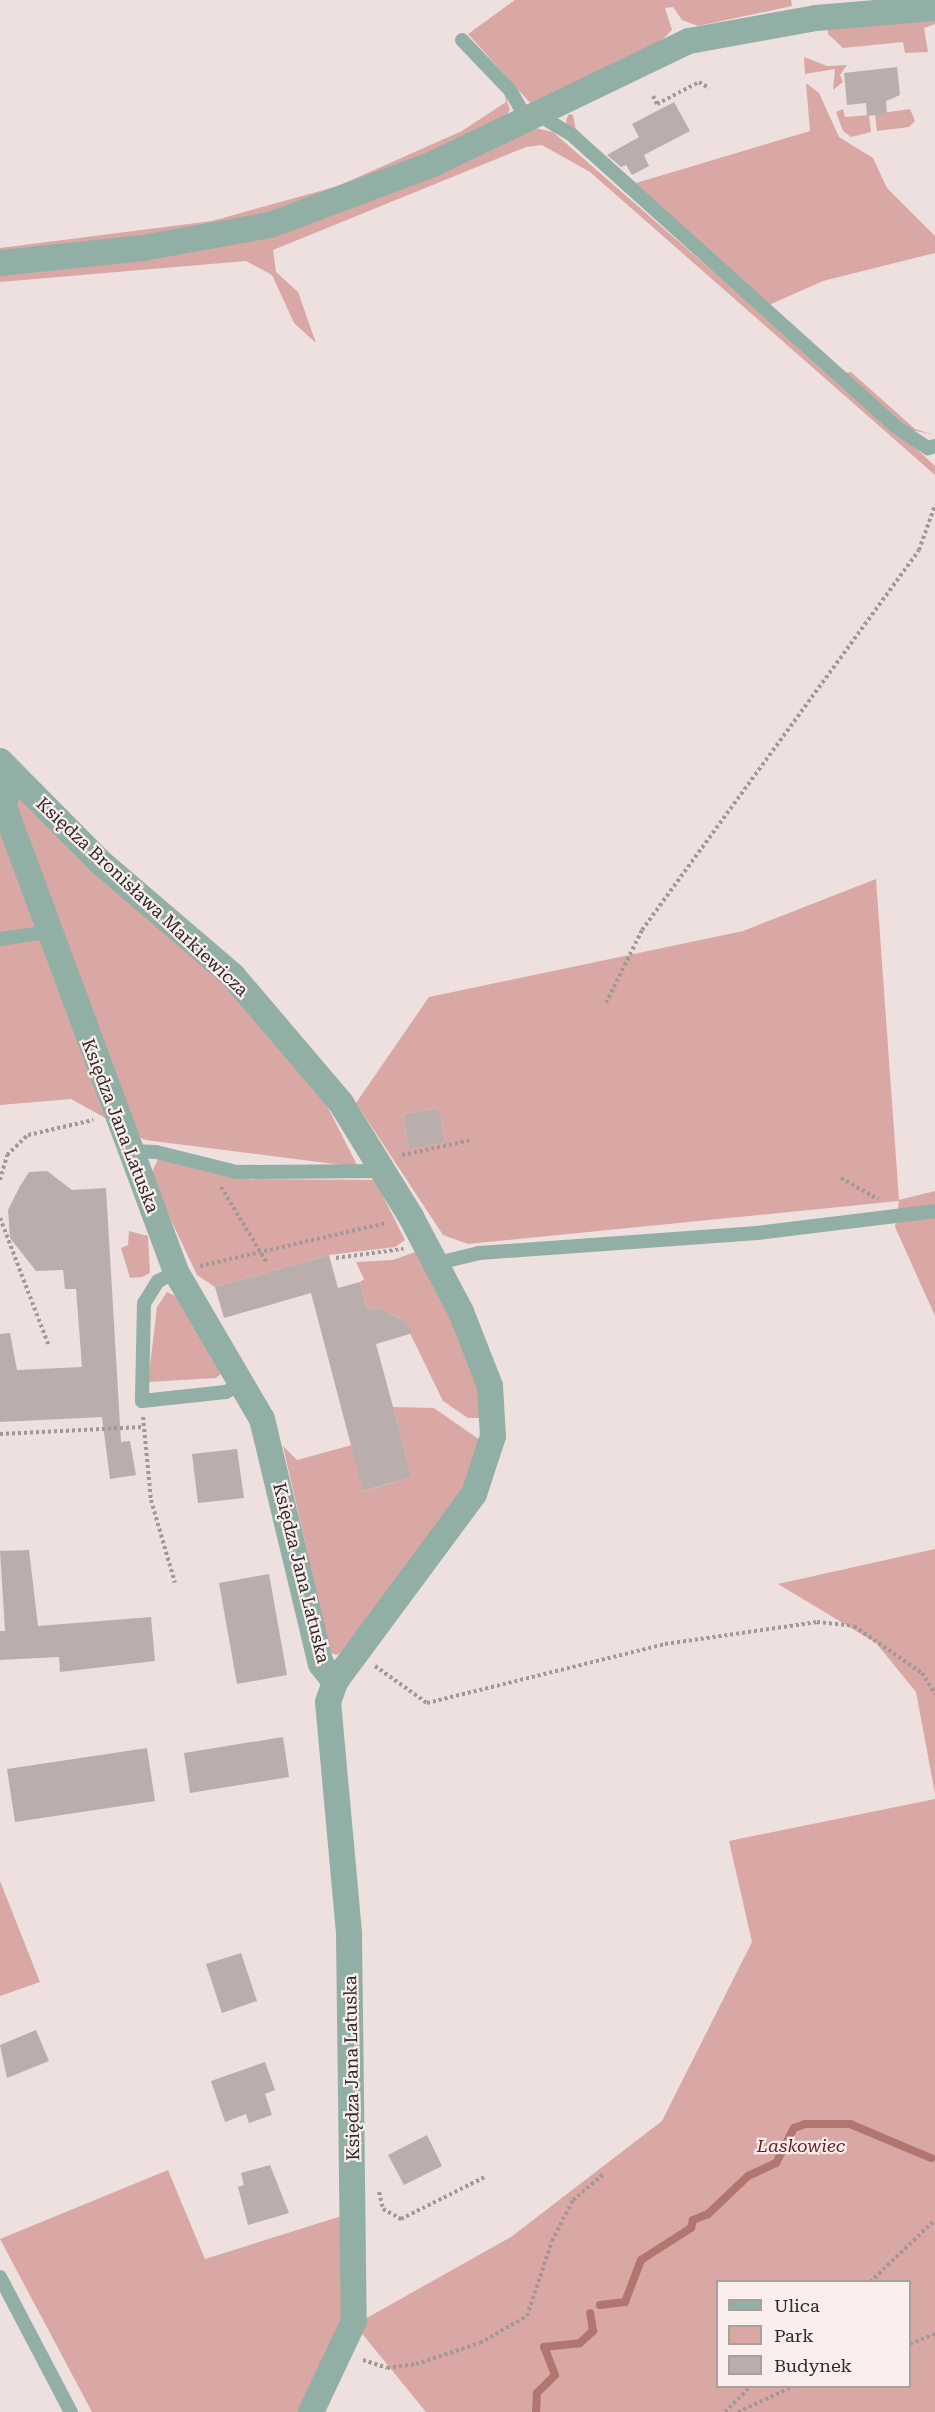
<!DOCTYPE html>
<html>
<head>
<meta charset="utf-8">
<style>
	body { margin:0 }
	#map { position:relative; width:935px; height:2412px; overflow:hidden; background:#ede0df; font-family:"Roboto Serif",serif }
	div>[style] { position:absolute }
	.green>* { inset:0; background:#daa8a4 }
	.stream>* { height:8px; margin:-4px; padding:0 4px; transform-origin:4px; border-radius:4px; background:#b27570 }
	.building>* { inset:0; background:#baaead }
	.path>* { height:4px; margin-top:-2px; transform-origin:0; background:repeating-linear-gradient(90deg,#a29897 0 3px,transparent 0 6px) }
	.lane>* { height:14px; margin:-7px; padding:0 7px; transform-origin:7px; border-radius:7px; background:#92afa5 }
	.street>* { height:26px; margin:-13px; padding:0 13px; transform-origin:13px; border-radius:13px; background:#92afa5 }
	span { translate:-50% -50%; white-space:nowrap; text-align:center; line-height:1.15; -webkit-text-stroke:4.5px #faeeec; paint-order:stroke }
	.street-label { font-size:18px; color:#2e2929 }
	.park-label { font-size:18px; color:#691d1e; font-style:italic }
	.legend { position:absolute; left:716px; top:2280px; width:195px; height:108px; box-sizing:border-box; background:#faeeec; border:2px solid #a89f9e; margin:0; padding:8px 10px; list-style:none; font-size:18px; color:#2e2929 }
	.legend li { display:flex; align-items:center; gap:12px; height:30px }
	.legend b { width:30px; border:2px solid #a89f9e }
</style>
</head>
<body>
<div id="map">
	<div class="green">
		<i style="clip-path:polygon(515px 0,791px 0,792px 6px,698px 26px,682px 20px,673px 7px,665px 8px,672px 30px,654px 48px,532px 105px,468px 34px)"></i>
		<i style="clip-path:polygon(935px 13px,935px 24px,924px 28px,928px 52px,905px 53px,903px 42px,843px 48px,828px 34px,827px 27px)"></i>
		<i style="clip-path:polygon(804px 57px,827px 66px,847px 65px,840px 75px,843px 82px,833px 90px,835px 69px,805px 74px)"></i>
		<i style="clip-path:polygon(806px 83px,819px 93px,839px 137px,873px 158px,887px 188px,935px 236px,935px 253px,823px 281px,769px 305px,567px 126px,566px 120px,569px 114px,573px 115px,576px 131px,636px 183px,810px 131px)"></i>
		<i style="clip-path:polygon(504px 91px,510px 110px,498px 125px,265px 217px,141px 241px,0 256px,0 248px,212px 221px,338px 186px,462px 131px,506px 102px)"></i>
		<i style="clip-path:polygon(843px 109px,845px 117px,869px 115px,871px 132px,851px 137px,843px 131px,836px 112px)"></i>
		<i style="clip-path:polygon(910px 109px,915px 121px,909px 127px,877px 131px,875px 114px)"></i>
		<i style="clip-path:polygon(531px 127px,553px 132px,920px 452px,935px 466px,935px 475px,590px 172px,542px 145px,526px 147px,273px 250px,276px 272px,298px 292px,316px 343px,294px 323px,272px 275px,246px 261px,0 282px,0 270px,132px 257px)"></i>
		<i style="clip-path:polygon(851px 372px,915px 429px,935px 435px,907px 429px,846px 373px)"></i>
		<i style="clip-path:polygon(0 754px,232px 990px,317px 1086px,358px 1167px,145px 1140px,71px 1099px,0 1105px)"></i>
		<i style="clip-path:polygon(evenodd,876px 879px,899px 1200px,935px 1191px,935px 1316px,895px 1227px,899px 1201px,468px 1244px,443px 1235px,356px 1103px,429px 997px,743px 931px,876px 879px,439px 1108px,445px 1142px,409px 1148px,403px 1114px,439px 1108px)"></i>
		<i style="clip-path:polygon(158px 1159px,239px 1179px,375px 1180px,405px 1240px,395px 1247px,329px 1255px,215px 1287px,197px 1275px,150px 1176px)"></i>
		<i style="clip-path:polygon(129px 1231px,148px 1236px,150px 1273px,142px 1277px,130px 1278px,121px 1248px,128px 1245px)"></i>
		<i style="clip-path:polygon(415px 1252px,457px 1325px,484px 1400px,482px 1418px,468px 1418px,443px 1401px,404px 1321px,379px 1307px,367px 1310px,360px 1282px,364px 1279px,356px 1262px,393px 1260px)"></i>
		<i style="clip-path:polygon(167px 1292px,175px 1296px,223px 1372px,216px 1378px,148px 1382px,157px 1307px)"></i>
		<i style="clip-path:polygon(393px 1407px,434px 1408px,480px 1440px,480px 1450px,457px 1503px,345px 1651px,336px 1655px,330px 1652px,283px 1446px,297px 1460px,352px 1445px,364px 1491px,412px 1477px)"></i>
		<i style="clip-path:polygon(935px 1549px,935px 1794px,916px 1692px,876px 1643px,778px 1584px)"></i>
		<i style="clip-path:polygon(evenodd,935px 1799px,935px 2412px,426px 2412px,355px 2325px,304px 2412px,92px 2412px,0 2239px,168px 2170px,205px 2259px,348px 2214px,356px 2324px,511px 2237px,662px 2121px,752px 1942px,729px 1841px,935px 1799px,718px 2282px,910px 2282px,910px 2386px,718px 2386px,718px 2282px)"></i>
		<i style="clip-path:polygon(0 1881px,40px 1982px,0 1996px)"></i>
	</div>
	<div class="stream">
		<i style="left:600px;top:2305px;width:25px;rotate:-7deg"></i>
		<i style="left:625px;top:2302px;width:45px;rotate:-69.1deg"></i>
		<i style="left:641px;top:2260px;width:59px;rotate:-32.6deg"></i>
		<i style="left:691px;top:2228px;width:8px;rotate:-76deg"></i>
		<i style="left:693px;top:2220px;width:16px;rotate:-22deg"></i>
		<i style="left:708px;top:2214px;width:55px;rotate:-43.5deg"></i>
		<i style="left:748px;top:2176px;width:31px;rotate:-25deg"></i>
		<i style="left:776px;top:2163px;width:39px;rotate:-63deg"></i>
		<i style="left:794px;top:2128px;width:12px;rotate:-20deg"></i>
		<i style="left:805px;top:2124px;width:45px"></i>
		<i style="left:850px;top:2124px;width:88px;rotate:22.8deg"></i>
		<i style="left:536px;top:2412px;width:19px;rotate:-87deg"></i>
		<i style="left:537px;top:2393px;width:25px;rotate:-45deg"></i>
		<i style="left:555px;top:2375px;width:30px;rotate:-111deg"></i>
		<i style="left:544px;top:2347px;width:36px;rotate:-6deg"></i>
		<i style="left:580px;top:2343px;width:18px;rotate:-43deg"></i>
		<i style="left:593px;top:2331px;width:18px;rotate:-99deg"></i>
	</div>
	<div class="building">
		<i style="clip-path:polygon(897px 67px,900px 95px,886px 101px,887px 114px,867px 116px,866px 103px,847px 105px,844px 73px)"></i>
		<i style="clip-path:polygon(674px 102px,690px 131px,644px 155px,649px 166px,632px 175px,626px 165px,621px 167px,607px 155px,639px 137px,632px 124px)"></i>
		<i style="clip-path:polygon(439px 1108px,445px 1142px,409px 1149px,403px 1114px)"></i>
		<i style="clip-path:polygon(47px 1171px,72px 1190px,106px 1188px,121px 1442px,130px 1441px,136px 1475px,110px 1479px,102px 1417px,0 1422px,0 1334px,10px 1333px,17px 1370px,82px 1367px,76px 1289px,65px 1289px,63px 1270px,36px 1271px,10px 1238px,8px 1210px,20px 1186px,29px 1172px)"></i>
		<i style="clip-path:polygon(329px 1255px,338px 1288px,360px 1282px,367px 1310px,379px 1307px,404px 1321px,413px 1333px,376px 1344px,412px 1477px,363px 1491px,311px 1293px,224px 1318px,215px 1287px)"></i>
		<i style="clip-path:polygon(237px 1449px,244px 1498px,198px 1503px,192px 1454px)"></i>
		<i style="clip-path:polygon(29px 1550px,38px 1626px,151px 1617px,155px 1661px,60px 1672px,59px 1657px,0 1660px,0 1631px,5px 1631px,0 1551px)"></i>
		<i style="clip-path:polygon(269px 1574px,287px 1675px,237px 1684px,219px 1583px)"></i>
		<i style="clip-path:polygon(283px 1737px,289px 1777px,190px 1793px,184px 1753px)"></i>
		<i style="clip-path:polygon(147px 1748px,155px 1801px,15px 1822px,7px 1769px)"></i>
		<i style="clip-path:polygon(241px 1953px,257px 2001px,222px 2013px,206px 1964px)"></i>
		<i style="clip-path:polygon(36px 2030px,49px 2061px,7px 2078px,0 2045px)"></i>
		<i style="clip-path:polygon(265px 2062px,275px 2090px,265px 2094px,272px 2115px,249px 2123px,246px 2114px,225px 2122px,211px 2081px)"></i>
		<i style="clip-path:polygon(427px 2135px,442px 2166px,404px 2185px,388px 2155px)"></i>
		<i style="clip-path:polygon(270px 2165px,289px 2213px,248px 2225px,238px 2187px,244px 2185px,241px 2173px)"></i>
	</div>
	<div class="path">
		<i style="left:653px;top:96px;width:9px;rotate:63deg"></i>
		<i style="left:657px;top:104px;width:47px;rotate:-27.6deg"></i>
		<i style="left:699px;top:82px;width:12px;rotate:31deg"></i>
		<i style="left:606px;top:1003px;width:81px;rotate:-63.7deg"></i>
		<i style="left:642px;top:930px;width:470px;rotate:-53.9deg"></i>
		<i style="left:919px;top:550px;width:48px;rotate:-70.4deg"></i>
		<i style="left:402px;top:1155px;width:71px;rotate:-12.3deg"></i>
		<i style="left:841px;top:1178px;width:43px;rotate:29.6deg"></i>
		<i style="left:0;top:1180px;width:26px;rotate:-74deg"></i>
		<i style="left:7px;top:1155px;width:29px;rotate:-44deg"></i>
		<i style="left:28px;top:1135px;width:67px;rotate:-13deg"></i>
		<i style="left:221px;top:1187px;width:89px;rotate:58.8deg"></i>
		<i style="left:0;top:1218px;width:135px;rotate:69.1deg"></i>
		<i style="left:336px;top:1258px;width:68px;rotate:-7.7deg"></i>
		<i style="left:200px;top:1266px;width:191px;rotate:-13deg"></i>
		<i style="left:143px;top:1417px;width:83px;rotate:84.5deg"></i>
		<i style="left:151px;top:1500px;width:86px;rotate:73.9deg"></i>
		<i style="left:0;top:1434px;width:143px;rotate:-2.8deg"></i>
		<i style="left:375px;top:1666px;width:64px;rotate:35.4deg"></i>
		<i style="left:427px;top:1703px;width:245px;rotate:-13.9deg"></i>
		<i style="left:665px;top:1644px;width:154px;rotate:-8.2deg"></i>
		<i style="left:817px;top:1622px;width:37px;rotate:6deg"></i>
		<i style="left:854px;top:1626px;width:83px;rotate:34.7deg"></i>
		<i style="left:922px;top:1673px;width:25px;rotate:58deg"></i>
		<i style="left:379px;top:2192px;width:17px;rotate:77deg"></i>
		<i style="left:383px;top:2209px;width:21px;rotate:29deg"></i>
		<i style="left:401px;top:2219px;width:94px;rotate:-26.6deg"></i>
		<i style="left:870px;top:2282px;width:90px;rotate:-43.6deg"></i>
		<i style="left:910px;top:2344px;width:27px;rotate:-22deg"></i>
		<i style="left:363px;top:2360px;width:25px;rotate:18deg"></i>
		<i style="left:387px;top:2368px;width:29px;rotate:-8deg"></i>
		<i style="left:416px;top:2364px;width:67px;rotate:-18.2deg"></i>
		<i style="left:480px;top:2343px;width:54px;rotate:-29.9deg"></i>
		<i style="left:527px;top:2316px;width:79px;rotate:-71.6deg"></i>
		<i style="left:552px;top:2241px;width:46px;rotate:-62.9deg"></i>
		<i style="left:573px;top:2200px;width:42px;rotate:-40.2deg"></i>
		<i style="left:725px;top:2412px;width:37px;rotate:-45deg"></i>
		<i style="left:738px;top:2412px;width:62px;rotate:-24.9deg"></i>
	</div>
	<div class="lane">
		<i style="left:462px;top:40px;width:69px;rotate:46.2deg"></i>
		<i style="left:510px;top:90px;width:34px;rotate:60deg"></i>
		<i style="left:537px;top:114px;width:41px;rotate:31deg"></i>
		<i style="left:572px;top:135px;width:435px;rotate:42deg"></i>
		<i style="left:895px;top:426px;width:40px;rotate:34deg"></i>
		<i style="left:928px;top:448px;width:7px;rotate:-16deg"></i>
		<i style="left:0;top:939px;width:49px;rotate:-8.3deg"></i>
		<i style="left:128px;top:1151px;width:28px;rotate:2deg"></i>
		<i style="left:156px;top:1152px;width:83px;rotate:13.9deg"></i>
		<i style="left:237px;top:1172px;width:146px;rotate:-0.4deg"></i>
		<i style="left:434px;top:1264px;width:46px;rotate:-13.7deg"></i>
		<i style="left:479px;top:1253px;width:279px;rotate:-4.1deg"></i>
		<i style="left:757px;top:1233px;width:179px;rotate:-7deg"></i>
		<i style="left:176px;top:1272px;width:20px;rotate:153deg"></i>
		<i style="left:158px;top:1281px;width:26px;rotate:122deg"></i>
		<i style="left:144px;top:1303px;width:98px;rotate:91.2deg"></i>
		<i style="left:142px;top:1401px;width:84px;rotate:-6.1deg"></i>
		<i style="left:226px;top:1392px;width:20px;rotate:-30deg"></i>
		<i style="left:0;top:2277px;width:153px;rotate:62.3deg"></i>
	</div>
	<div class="street">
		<i style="left:0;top:263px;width:144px;rotate:-6deg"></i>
		<i style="left:143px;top:248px;width:129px;rotate:-10.3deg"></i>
		<i style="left:270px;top:225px;width:174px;rotate:-20.5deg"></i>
		<i style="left:433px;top:164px;width:284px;rotate:-25.7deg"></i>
		<i style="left:689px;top:41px;width:129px;rotate:-10.3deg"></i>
		<i style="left:816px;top:18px;width:119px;rotate:-4.8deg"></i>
		<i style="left:0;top:761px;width:141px;rotate:45.3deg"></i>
		<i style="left:99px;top:861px;width:177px;rotate:40.6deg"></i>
		<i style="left:233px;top:976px;width:167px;rotate:49.6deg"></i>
		<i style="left:341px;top:1103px;width:134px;rotate:58.4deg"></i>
		<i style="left:411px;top:1217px;width:107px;rotate:62.2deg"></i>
		<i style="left:461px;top:1312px;width:79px;rotate:68.6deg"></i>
		<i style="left:490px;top:1386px;width:50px;rotate:86.6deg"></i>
		<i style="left:493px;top:1436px;width:61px;rotate:108.1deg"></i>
		<i style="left:474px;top:1494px;width:234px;rotate:126.5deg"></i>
		<i style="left:335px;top:1682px;width:21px;rotate:109deg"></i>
		<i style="left:328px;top:1702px;width:233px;rotate:84.8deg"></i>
		<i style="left:349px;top:1934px;width:387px;rotate:89.3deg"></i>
		<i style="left:354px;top:2321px;width:101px;rotate:115.3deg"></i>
		<i style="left:15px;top:778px;width:29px;rotate:115deg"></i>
		<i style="left:3px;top:804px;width:499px;rotate:69.7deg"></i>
		<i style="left:176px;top:1272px;width:170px;rotate:59.7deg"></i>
		<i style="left:262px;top:1419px;width:252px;rotate:76.5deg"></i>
		<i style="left:321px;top:1664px;width:23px;rotate:52deg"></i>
	</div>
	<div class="street-label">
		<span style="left:142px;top:897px;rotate:43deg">Księdza Bronisława Markiewicza</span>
		<span style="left:120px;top:1126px;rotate:69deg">Księdza Jana Latuska</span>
		<span style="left:301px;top:1573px;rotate:76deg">Księdza Jana Latuska</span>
		<span style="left:352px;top:2068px;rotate:-91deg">Księdza Jana Latuska</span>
	</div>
	<div class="park-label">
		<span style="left:801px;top:2146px">Laskowiec</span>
	</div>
	<ul class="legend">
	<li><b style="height:8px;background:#92afa5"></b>Ulica</li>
	<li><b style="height:16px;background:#daa8a4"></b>Park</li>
	<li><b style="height:16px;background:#baaead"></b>Budynek</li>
	</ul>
</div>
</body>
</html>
